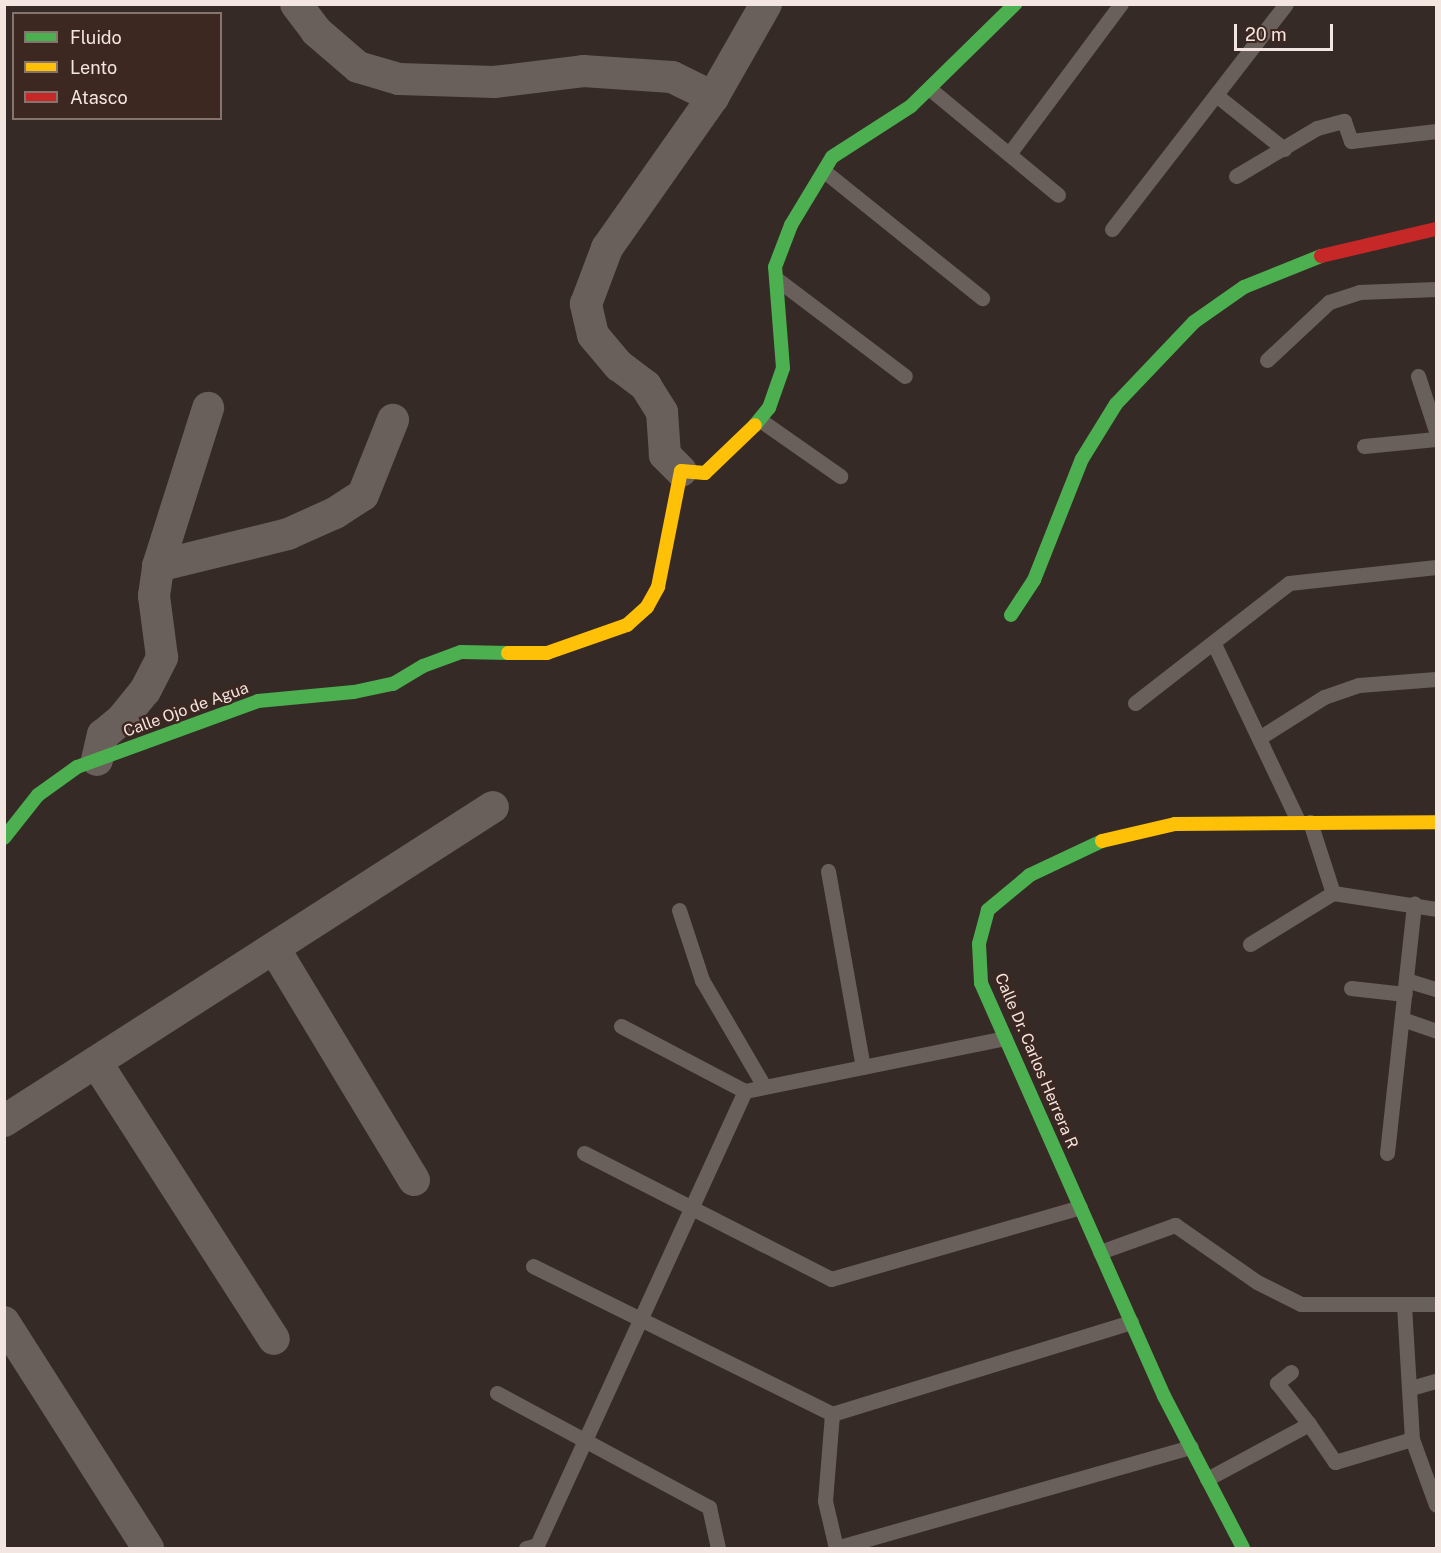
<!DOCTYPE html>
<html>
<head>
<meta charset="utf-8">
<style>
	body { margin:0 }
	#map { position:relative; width:1441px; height:1553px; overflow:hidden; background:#362a27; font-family:"Public Sans",sans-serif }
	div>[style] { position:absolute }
	.lane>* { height:15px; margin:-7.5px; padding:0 7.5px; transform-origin:7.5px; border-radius:7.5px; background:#6a605b }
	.street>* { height:32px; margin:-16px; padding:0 16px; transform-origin:16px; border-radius:16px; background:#6a605b }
	.fast>* { height:14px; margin:-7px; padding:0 7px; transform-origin:7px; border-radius:7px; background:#4caf50 }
	.slow>* { height:14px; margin:-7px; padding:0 7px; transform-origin:7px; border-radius:7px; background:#ffc107 }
	.jam>* { height:14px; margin:-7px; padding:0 7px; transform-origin:7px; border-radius:7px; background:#c62828 }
	span { translate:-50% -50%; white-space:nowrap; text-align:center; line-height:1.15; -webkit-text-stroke:5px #3c2721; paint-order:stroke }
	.street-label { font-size:16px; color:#f3e5e0 }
	.frame { position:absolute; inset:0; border:6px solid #f3e5e0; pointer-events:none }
	.legend { position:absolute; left:12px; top:12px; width:210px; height:108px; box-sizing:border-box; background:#3c2721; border:2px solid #85736d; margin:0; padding:8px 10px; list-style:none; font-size:18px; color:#f3e5e0 }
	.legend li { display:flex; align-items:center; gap:12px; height:30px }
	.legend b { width:30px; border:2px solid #85736d }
	.scale { position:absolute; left:1234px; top:24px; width:99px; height:27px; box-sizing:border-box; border:3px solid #f3e5e0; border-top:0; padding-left:8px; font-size:18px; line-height:21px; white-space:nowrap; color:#f3e5e0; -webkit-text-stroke:4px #3c2721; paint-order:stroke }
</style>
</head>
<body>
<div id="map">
	<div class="lane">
		<i style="left:930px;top:89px;width:166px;rotate:39.6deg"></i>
		<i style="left:1216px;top:95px;width:87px;rotate:38.5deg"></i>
		<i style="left:1009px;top:154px;width:187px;rotate:-53.3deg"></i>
		<i style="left:824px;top:171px;width:203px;rotate:38.8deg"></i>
		<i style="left:1236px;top:176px;width:94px;rotate:-30.7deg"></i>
		<i style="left:1317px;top:128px;width:28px;rotate:-15deg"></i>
		<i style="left:1344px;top:121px;width:21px;rotate:71deg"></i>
		<i style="left:1351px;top:141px;width:86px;rotate:-6.7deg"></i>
		<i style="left:1112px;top:229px;width:284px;rotate:-52.3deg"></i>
		<i style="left:778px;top:280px;width:159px;rotate:37.1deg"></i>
		<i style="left:1267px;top:360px;width:85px;rotate:-43.1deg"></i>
		<i style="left:1329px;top:302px;width:32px;rotate:-18deg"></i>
		<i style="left:1359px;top:292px;width:77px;rotate:-2.2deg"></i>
		<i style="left:1418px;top:376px;width:58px;rotate:71.9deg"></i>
		<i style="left:760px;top:420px;width:98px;rotate:35deg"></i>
		<i style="left:1364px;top:446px;width:72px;rotate:-5.6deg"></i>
		<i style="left:1214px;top:644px;width:196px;rotate:64.6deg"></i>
		<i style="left:1135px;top:703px;width:195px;rotate:-37.9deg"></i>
		<i style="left:1289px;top:583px;width:148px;rotate:-6.2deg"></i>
		<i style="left:1259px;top:738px;width:77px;rotate:-32.2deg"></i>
		<i style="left:1324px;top:697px;width:37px;rotate:-19deg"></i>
		<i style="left:1359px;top:685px;width:77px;rotate:-4.5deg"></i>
		<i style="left:1310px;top:822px;width:75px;rotate:72.1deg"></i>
		<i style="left:828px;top:871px;width:199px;rotate:79.9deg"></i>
		<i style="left:679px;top:910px;width:74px;rotate:71.8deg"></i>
		<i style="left:702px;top:980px;width:123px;rotate:59.7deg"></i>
		<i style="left:1250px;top:944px;width:97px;rotate:-31.6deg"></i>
		<i style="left:1333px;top:893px;width:104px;rotate:8.8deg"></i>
		<i style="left:1406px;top:980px;width:31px;rotate:17deg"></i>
		<i style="left:1351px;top:988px;width:54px;rotate:6.3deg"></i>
		<i style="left:1402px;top:1019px;width:36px;rotate:19deg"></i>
		<i style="left:621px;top:1026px;width:140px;rotate:27.7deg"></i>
		<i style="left:745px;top:1091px;width:265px;rotate:-11.5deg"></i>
		<i style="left:584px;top:1153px;width:277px;rotate:27deg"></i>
		<i style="left:831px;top:1279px;width:259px;rotate:-16.1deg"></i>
		<i style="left:1387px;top:1153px;width:251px;rotate:-83.8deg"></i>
		<i style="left:1100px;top:1252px;width:80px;rotate:-19.8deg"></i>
		<i style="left:1175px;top:1225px;width:100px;rotate:34.8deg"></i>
		<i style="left:1257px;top:1282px;width:49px;rotate:26.6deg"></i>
		<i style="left:1301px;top:1304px;width:135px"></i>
		<i style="left:533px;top:1266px;width:334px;rotate:26.3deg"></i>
		<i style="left:832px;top:1414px;width:313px;rotate:-17.1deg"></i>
		<i style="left:1404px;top:1305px;width:134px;rotate:86.6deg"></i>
		<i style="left:1412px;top:1439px;width:70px;rotate:70deg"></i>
		<i style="left:1291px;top:1372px;width:18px;rotate:142deg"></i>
		<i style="left:1277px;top:1383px;width:52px;rotate:52deg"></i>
		<i style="left:1411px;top:1388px;width:26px;rotate:-16deg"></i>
		<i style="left:497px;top:1393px;width:241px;rotate:28.3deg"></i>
		<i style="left:709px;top:1507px;width:42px;rotate:77.6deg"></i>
		<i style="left:832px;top:1414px;width:87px;rotate:94.6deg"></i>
		<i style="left:825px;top:1501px;width:48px;rotate:76.8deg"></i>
		<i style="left:1207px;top:1479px;width:116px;rotate:-28.3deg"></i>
		<i style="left:1309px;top:1424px;width:46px;rotate:55.6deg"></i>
		<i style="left:1335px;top:1462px;width:80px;rotate:-16.6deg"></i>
		<i style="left:526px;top:1548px;width:11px;rotate:-15deg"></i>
		<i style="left:537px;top:1545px;width:499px;rotate:-65.4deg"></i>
		<i style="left:836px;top:1548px;width:369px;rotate:-15.9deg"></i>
	</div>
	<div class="street">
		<i style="left:296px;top:4px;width:34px;rotate:53deg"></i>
		<i style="left:316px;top:31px;width:55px;rotate:40.6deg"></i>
		<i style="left:358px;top:67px;width:43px;rotate:16.3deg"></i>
		<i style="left:399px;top:79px;width:95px;rotate:1.8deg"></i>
		<i style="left:494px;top:82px;width:90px;rotate:-7deg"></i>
		<i style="left:583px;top:71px;width:89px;rotate:3.9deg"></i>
		<i style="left:672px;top:77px;width:46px;rotate:26deg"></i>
		<i style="left:681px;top:471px;width:23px;rotate:-135deg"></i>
		<i style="left:665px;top:455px;width:43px;rotate:-94deg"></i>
		<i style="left:662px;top:412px;width:31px;rotate:-122deg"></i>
		<i style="left:646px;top:386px;width:34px;rotate:-143deg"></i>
		<i style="left:619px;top:366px;width:40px;rotate:-130deg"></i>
		<i style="left:593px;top:335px;width:32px;rotate:-103deg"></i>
		<i style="left:586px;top:304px;width:60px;rotate:-69.4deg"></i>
		<i style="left:607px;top:248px;width:184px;rotate:-54.9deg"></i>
		<i style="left:713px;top:97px;width:107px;rotate:-60.3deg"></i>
		<i style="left:158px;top:566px;width:134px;rotate:-13.8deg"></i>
		<i style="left:288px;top:534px;width:51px;rotate:-24.1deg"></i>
		<i style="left:335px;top:513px;width:33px;rotate:-33deg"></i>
		<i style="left:363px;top:495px;width:81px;rotate:-68.2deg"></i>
		<i style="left:97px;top:760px;width:26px;rotate:-77deg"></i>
		<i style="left:103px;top:735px;width:25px;rotate:-40deg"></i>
		<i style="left:122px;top:719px;width:36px;rotate:-51deg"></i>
		<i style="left:145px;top:691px;width:38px;rotate:-63deg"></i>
		<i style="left:162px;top:657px;width:62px;rotate:-97.5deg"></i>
		<i style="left:154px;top:596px;width:30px;rotate:-82deg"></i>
		<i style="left:158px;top:566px;width:166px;rotate:-72.4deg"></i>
		<i style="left:274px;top:948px;width:271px;rotate:58.9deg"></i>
		<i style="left:96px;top:1062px;width:329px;rotate:57.3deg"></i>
		<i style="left:4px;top:1121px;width:581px;rotate:-32.71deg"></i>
		<i style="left:4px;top:1322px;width:268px;rotate:57.5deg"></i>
	</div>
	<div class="fast">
		<i style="left:755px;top:425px;width:22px;rotate:-51deg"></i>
		<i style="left:769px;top:408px;width:42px;rotate:-70.7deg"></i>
		<i style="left:783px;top:368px;width:101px;rotate:-94.5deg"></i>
		<i style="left:775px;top:267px;width:45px;rotate:-69.1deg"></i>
		<i style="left:791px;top:225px;width:79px;rotate:-58.9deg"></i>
		<i style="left:832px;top:157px;width:94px;rotate:-32.8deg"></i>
		<i style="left:911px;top:106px;width:146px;rotate:-44.4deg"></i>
		<i style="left:1011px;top:615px;width:42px;rotate:-56.7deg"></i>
		<i style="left:1034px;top:580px;width:130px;rotate:-68.4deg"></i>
		<i style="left:1082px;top:459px;width:65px;rotate:-58.3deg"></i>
		<i style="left:1116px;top:404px;width:113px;rotate:-46.4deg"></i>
		<i style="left:1194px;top:322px;width:61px;rotate:-35deg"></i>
		<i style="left:1244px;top:287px;width:83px;rotate:-21.9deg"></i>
		<i style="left:4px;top:838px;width:55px;rotate:-51.7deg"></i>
		<i style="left:38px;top:795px;width:48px;rotate:-35.7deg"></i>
		<i style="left:77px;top:767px;width:193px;rotate:-20deg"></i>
		<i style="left:258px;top:701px;width:96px;rotate:-5.4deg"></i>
		<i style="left:354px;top:692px;width:40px;rotate:-12deg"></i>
		<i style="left:393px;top:684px;width:35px;rotate:-31deg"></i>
		<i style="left:423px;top:666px;width:40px;rotate:-20.2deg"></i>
		<i style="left:461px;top:652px;width:47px;rotate:1.2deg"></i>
		<i style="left:1102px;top:841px;width:80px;rotate:154.7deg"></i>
		<i style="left:1030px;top:875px;width:55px;rotate:140.2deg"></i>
		<i style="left:988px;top:910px;width:35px;rotate:105deg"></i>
		<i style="left:979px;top:944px;width:39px;rotate:87deg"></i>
		<i style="left:981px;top:983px;width:452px;rotate:66.1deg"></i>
		<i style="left:1164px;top:1396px;width:171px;rotate:62.5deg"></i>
	</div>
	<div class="slow">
		<i style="left:508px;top:653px;width:39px"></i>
		<i style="left:547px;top:653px;width:85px;rotate:-19.3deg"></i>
		<i style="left:627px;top:625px;width:27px;rotate:-42deg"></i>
		<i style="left:647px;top:607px;width:23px;rotate:-61deg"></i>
		<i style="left:658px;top:587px;width:118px;rotate:-78.8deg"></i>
		<i style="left:681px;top:471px;width:24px;rotate:5deg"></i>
		<i style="left:705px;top:473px;width:69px;rotate:-43.8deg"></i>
		<i style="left:1102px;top:841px;width:75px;rotate:-13.1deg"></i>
		<i style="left:1175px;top:824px;width:261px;rotate:-0.4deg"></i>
	</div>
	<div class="jam">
		<i style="left:1321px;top:256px;width:118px;rotate:-13.2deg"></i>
	</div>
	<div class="street-label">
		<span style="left:186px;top:710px;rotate:-20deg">Calle Ojo de Agua</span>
		<span style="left:1036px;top:1061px;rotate:67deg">Calle Dr. Carlos Herrera R</span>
	</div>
	<div class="frame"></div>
	<ul class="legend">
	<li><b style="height:8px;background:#4caf50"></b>Fluido</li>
	<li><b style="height:8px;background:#ffc107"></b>Lento</li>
	<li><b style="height:8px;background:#c62828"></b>Atasco</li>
	</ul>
	<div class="scale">20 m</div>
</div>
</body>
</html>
